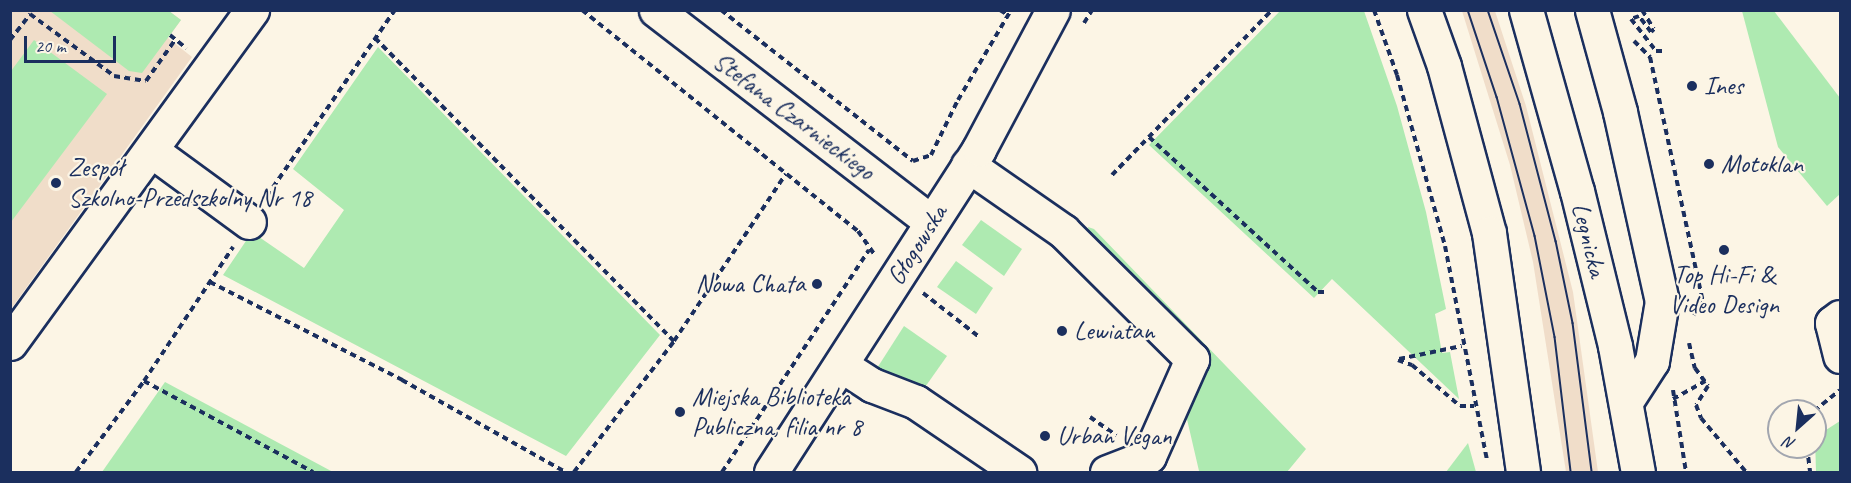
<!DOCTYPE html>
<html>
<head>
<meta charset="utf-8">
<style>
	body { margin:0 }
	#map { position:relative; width:1851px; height:483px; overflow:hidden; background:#fcf5e5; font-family:Caveat,sans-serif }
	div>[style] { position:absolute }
	.built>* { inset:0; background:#f0ddc9 }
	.green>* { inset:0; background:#aeeab1 }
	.path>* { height:4px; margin-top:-2px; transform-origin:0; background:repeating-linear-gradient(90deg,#1b2f5e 0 6px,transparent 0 10.5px) }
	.roads { filter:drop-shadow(2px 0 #1b2f5e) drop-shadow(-2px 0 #1b2f5e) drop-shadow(0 2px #1b2f5e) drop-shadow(0 -2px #1b2f5e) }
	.minor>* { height:33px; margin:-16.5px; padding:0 16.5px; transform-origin:16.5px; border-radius:16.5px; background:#fcf5e5 }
	.major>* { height:33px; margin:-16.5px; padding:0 16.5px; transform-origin:16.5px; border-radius:16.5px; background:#fcf5e5 }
	.tram>* { height:1.5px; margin:-0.75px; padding:0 0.75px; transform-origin:0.75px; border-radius:0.75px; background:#1b2f5e }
	.dots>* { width:16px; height:16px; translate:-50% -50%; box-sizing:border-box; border:3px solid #fcf5e5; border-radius:50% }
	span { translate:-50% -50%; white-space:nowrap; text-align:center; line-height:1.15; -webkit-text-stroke:4.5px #fcf5e5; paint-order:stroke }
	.poi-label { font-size:26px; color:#1b2f5e }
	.left { translate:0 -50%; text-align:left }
	.right { translate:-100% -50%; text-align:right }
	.street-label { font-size:26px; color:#1b2f5e }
	.frame { position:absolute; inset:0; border:12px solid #1b2f5e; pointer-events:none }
	.north { position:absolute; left:1767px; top:399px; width:60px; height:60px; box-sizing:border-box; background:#fcf5e5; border:2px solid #a2a6af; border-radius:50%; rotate:207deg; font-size:16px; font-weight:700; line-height:24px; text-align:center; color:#1b2f5e }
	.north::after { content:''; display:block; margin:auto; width:21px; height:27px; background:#1b2f5e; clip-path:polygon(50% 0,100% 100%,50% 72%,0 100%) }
	.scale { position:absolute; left:24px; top:36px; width:92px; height:27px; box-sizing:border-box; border:3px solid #1b2f5e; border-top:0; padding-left:8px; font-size:18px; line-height:21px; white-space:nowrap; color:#1b2f5e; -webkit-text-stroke:4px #fcf5e5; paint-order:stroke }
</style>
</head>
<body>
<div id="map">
	<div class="built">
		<i style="clip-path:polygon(11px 11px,169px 11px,181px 20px,168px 38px,192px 57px,11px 309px)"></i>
		<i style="clip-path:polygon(1462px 11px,1495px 11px,1526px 106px,1573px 292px,1598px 472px,1566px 472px,1533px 262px,1510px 165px)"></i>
	</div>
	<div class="green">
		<i style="clip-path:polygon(50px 11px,169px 11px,181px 20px,142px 73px,129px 71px)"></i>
		<i style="clip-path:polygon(1280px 11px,1364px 11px,1397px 106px,1426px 212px,1446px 309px,1435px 314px,1442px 353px,1450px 352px,1459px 399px,1332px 279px,1314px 298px,1149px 145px)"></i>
		<i style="clip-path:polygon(1742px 11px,1774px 11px,1840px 98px,1840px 194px,1827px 206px,1778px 147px)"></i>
		<i style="clip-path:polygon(34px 40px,107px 94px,11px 222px,11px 71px)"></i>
		<i style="clip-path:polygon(378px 47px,660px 335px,566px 456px,223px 275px,252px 232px,304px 268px,344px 210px,293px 169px)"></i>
		<i style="clip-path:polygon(981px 220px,1022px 249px,1004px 276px,962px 245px)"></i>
		<i style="clip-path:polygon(1088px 227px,1094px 229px,1306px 449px,1287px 472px,1199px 471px,1186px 415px,1204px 375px,1201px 359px,1090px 239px)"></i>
		<i style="clip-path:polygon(956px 261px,993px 288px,976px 314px,937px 287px)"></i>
		<i style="clip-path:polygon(904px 326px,947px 356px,923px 390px,872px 376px)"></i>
		<i style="clip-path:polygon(165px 382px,333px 472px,102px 472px)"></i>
		<i style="clip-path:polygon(1840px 421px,1840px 472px,1816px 472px,1815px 437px)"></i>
		<i style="clip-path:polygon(1468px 443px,1476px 472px,1446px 472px)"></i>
	</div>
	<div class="path">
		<i style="left:582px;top:10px;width:354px;rotate:38.7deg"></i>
		<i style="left:858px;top:231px;width:29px;rotate:55deg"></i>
		<i style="left:721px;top:10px;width:244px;rotate:38.2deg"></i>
		<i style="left:913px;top:161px;width:19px;rotate:-18deg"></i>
		<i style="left:931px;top:155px;width:61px;rotate:-63.9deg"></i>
		<i style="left:958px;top:100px;width:104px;rotate:-59.5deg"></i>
		<i style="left:1000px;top:10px;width:9px;rotate:32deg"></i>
		<i style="left:1374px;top:10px;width:69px;rotate:70.5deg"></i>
		<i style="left:1397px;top:75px;width:178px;rotate:74.3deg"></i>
		<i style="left:1445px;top:246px;width:218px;rotate:78.9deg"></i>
		<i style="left:1642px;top:10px;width:22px;rotate:58deg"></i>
		<i style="left:1654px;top:29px;width:4px;rotate:135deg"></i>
		<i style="left:1651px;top:32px;width:20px;rotate:-127deg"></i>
		<i style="left:1639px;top:16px;width:9px;rotate:159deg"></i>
		<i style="left:1631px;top:19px;width:41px;rotate:52deg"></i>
		<i style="left:1656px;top:51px;width:6px"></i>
		<i style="left:1084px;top:23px;width:15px;rotate:-58deg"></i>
		<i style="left:170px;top:35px;width:21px;rotate:39deg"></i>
		<i style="left:375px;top:38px;width:426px;rotate:45.4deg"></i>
		<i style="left:10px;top:40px;width:33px;rotate:-52deg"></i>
		<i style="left:30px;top:14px;width:104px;rotate:36.4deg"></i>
		<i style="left:114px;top:76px;width:32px;rotate:9deg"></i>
		<i style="left:146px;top:81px;width:50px;rotate:-54.7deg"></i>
		<i style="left:1634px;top:41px;width:23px;rotate:45deg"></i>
		<i style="left:1650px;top:57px;width:251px;rotate:77.8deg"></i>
		<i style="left:1703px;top:302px;width:16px;rotate:125deg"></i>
		<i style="left:1149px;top:137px;width:229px;rotate:42.5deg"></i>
		<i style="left:1318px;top:292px;width:11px"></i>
		<i style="left:1112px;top:175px;width:230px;rotate:-45.9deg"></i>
		<i style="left:267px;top:196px;width:226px;rotate:-55.5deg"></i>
		<i style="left:210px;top:282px;width:216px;rotate:27deg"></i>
		<i style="left:402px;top:380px;width:187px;rotate:29.4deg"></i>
		<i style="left:923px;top:293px;width:70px;rotate:38deg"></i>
		<i style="left:1689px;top:343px;width:26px;rotate:77deg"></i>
		<i style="left:1695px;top:368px;width:22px;rotate:54deg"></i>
		<i style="left:1708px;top:386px;width:22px;rotate:122deg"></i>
		<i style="left:1696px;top:405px;width:14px;rotate:69deg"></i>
		<i style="left:1701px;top:418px;width:70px;rotate:50.2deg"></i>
		<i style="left:1399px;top:359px;width:64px;rotate:-11.7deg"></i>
		<i style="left:1398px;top:360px;width:15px;rotate:20deg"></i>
		<i style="left:1412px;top:365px;width:63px;rotate:40.5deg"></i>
		<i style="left:1460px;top:406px;width:14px"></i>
		<i style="left:144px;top:381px;width:192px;rotate:28.3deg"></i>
		<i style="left:1673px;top:390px;width:83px;rotate:81deg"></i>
		<i style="left:1673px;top:399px;width:37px;rotate:-29deg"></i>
		<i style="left:1814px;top:411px;width:33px;rotate:-39deg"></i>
		<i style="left:1090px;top:417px;width:32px;rotate:35deg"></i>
		<i style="left:1807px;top:447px;width:25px;rotate:83deg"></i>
		<i style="left:76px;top:472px;width:114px;rotate:-53.2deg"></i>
		<i style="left:144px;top:381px;width:161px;rotate:-56.4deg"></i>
		<i style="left:574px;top:472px;width:165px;rotate:-52.6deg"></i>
		<i style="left:674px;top:341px;width:201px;rotate:-56.2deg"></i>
		<i style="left:722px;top:472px;width:266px;rotate:-56.5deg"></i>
	</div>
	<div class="roads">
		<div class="minor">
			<i style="left:656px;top:10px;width:347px;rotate:37.6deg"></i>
			<i style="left:1592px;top:10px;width:106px;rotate:74.6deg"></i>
			<i style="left:1620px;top:112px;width:194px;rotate:77.5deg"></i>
			<i style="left:1662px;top:301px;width:61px;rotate:99.5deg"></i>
			<i style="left:1652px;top:361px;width:46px;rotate:122.7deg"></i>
			<i style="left:152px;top:151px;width:120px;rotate:36.2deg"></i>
			<i style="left:968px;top:165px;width:116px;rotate:34.8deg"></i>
			<i style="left:1063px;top:231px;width:182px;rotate:44.8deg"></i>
			<i style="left:1192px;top:359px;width:106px;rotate:113.9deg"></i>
			<i style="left:1149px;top:456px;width:45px;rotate:159.1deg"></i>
			<i style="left:1840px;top:317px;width:10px;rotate:143deg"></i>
			<i style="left:1832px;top:323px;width:34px;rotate:76deg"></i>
			<i style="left:10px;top:343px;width:412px;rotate:-54deg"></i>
			<i style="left:841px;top:365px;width:37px;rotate:33deg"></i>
			<i style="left:872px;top:385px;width:47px;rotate:21.1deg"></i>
			<i style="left:916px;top:402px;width:125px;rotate:34.2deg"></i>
			<i style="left:771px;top:472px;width:384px;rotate:-57.2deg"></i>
			<i style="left:979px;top:149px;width:157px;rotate:-62deg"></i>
		</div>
		<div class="major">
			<i style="left:1424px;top:10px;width:59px;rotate:70.3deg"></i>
			<i style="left:1444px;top:66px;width:173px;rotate:74.9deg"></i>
			<i style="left:1489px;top:233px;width:241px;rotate:81.9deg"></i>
			<i style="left:1526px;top:10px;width:188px;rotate:74.3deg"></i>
			<i style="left:1577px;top:191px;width:160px;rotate:76.2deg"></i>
			<i style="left:1615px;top:346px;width:128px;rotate:79.7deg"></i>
		</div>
	</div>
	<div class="tram">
		<i style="left:1468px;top:10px;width:92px;rotate:71.6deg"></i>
		<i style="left:1497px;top:97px;width:144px;rotate:74.7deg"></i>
		<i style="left:1535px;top:236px;width:103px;rotate:78.8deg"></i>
		<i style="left:1555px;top:337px;width:136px;rotate:83.2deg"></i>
		<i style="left:1488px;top:10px;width:99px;rotate:71.2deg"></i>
		<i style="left:1520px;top:104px;width:142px;rotate:75.3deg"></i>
		<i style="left:1556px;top:241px;width:84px;rotate:78.3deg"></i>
		<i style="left:1573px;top:323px;width:150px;rotate:82.7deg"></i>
	</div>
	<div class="dots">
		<i style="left:1692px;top:86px;background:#1b2f5e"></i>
		<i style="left:1709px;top:164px;background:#1b2f5e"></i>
		<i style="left:56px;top:183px;background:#1b2f5e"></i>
		<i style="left:1724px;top:250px;background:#1b2f5e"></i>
		<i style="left:817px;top:284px;background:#1b2f5e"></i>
		<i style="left:1062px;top:331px;background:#1b2f5e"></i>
		<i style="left:680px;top:412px;background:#1b2f5e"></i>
		<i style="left:1045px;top:436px;background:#1b2f5e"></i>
	</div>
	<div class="poi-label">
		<span class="left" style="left:1704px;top:86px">Ines</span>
		<span class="left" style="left:1721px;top:164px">Motoklan</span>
		<span class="left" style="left:68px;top:183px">Zespół<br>Szkolno-Przedszkolny Nr 18</span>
		<span style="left:1724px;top:290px">Top Hi-Fi &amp;<br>Video Design</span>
		<span class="right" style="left:805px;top:284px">Nowa Chata</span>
		<span class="left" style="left:1074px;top:331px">Lewiatan</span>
		<span class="left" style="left:692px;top:412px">Miejska Biblioteka<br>Publiczna, filia nr 8</span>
		<span class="left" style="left:1057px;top:436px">Urban Vegan</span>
	</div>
	<div class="street-label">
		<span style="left:794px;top:116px;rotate:37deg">Stefana Czarnieckiego</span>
		<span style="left:1589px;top:240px;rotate:76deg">Legnicka</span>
		<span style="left:917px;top:245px;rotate:-58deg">Głogowska</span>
	</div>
	<div class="frame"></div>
	<div class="north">N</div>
	<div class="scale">20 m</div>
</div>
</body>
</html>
